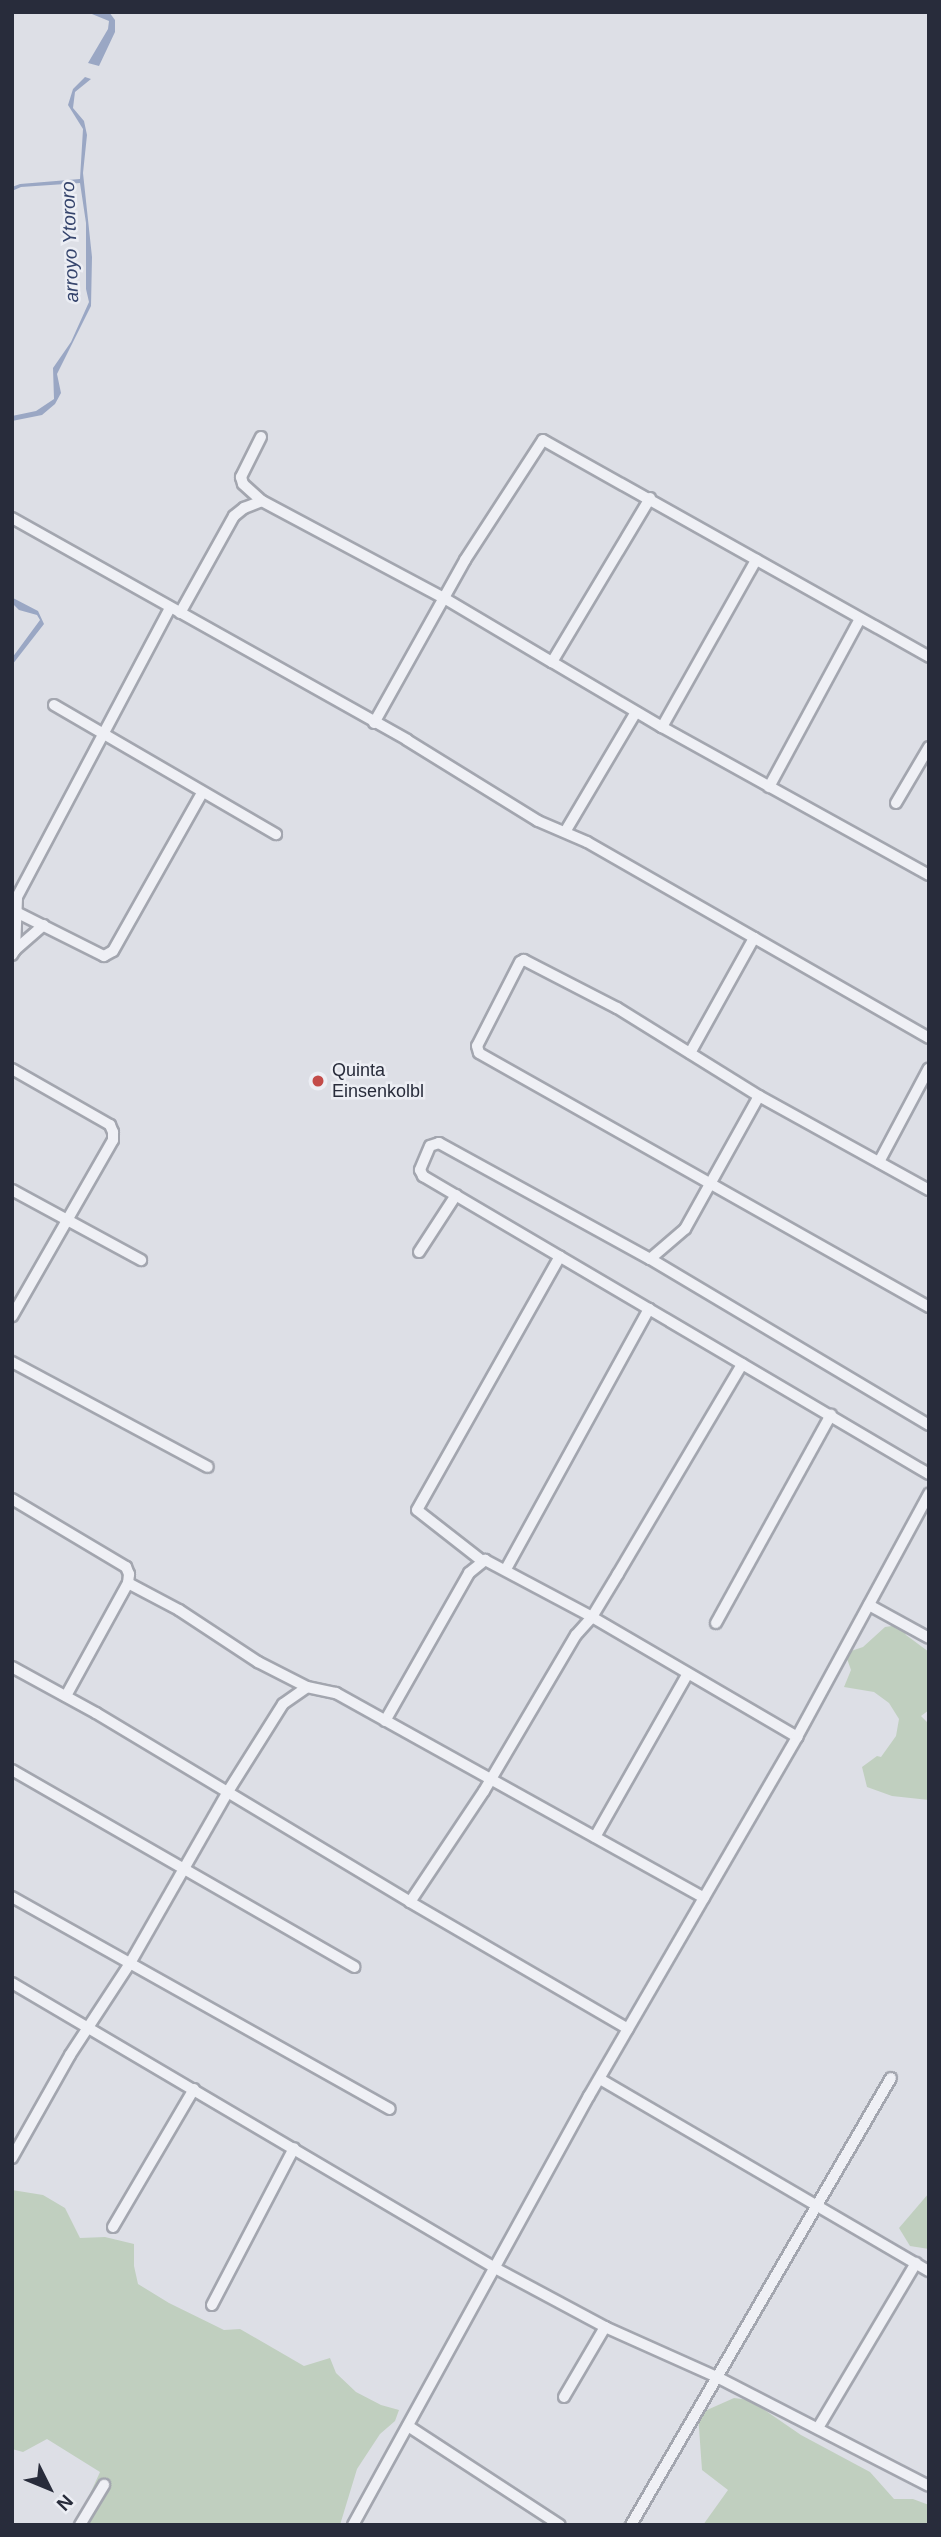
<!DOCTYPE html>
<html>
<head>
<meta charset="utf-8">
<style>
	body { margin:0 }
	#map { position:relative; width:941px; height:2537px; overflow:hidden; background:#dddfe6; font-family:Helvetica,sans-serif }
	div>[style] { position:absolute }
	.green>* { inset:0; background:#c0cfbf }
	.water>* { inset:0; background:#9aa7c4 }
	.roads { filter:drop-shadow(2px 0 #a3a6af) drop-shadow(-2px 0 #a3a6af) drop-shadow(0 2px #a3a6af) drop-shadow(0 -2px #a3a6af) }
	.street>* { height:10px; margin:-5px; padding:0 5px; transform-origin:5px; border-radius:5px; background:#eff0f5 }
	.dots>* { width:19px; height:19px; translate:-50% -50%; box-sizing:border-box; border:4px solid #eceef4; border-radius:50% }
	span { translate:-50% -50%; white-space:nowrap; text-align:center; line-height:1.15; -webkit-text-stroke:5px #eceef4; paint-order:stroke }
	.poi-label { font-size:18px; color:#282c3b }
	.left { translate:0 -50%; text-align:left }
	.water-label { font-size:19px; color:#35446c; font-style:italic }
	.frame { position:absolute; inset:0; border:14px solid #282c3b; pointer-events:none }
	.north { position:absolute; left:14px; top:2453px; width:70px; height:70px; -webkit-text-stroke:5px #eceef4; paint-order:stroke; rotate:133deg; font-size:19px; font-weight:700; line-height:28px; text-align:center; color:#282c3b }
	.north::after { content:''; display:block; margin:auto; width:24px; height:32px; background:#282c3b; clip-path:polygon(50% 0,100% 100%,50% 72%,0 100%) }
</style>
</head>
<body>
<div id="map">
	<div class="green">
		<i style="clip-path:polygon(892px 1626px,902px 1627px,906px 1635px,929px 1652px,929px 1710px,921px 1716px,929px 1724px,929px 1800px,892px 1796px,867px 1787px,862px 1767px,877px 1756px,881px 1757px,896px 1736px,899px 1719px,889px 1703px,874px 1692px,844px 1687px,851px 1670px,845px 1653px,863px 1647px,885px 1627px)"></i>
		<i style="clip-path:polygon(12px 2190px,43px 2195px,65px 2208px,80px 2238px,105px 2237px,134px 2244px,134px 2266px,138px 2284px,169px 2303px,224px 2330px,240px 2329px,304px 2366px,330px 2358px,336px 2373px,356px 2392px,381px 2405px,399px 2410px,395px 2421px,380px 2434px,357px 2469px,340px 2525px,76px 2525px,100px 2472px,47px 2439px,23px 2452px,12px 2449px)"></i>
		<i style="clip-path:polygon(929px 2193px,929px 2249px,910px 2246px,899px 2228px)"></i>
		<i style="clip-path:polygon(734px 2398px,750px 2400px,801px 2435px,870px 2472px,894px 2499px,913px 2499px,929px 2505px,929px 2525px,703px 2525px,728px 2490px,702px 2470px,698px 2414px)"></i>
	</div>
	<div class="water">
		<i style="clip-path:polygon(87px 12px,109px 12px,115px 20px,115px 32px,99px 66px,88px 63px,108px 29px,109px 21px)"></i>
		<i style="clip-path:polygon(85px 77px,91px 79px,75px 92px,73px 108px,84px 121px,87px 135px,83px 173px,92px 257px,91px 306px,57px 374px,61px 393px,55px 404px,42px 415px,12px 421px,12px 416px,36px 411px,54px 399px,53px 368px,71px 342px,89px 302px,86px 289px,86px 223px,80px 183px,21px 187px,12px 191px,12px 187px,20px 184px,80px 179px,83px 129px,68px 105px,73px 89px)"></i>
		<i style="clip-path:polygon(12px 590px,13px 598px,38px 611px,44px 624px,12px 665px,12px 658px,40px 620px,37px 615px,19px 610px,13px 604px)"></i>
	</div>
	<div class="roads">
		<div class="street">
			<i style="left:261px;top:437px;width:45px;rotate:116.6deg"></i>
			<i style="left:241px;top:477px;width:7px;rotate:74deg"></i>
			<i style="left:243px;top:484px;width:25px;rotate:42deg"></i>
			<i style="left:12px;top:518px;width:453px;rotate:29.3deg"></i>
			<i style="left:407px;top:740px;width:154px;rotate:31.7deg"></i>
			<i style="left:538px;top:821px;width:53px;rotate:23.2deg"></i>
			<i style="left:587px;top:842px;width:394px;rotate:29.8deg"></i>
			<i style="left:180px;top:613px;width:111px;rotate:-60.9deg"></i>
			<i style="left:234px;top:516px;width:13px;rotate:-39deg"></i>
			<i style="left:244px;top:508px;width:19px;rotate:-21deg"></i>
			<i style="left:262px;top:501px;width:206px;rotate:28.1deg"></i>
			<i style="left:444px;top:598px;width:126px;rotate:30.7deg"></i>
			<i style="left:552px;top:662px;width:191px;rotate:-59.1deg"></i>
			<i style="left:552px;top:662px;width:128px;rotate:30.6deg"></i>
			<i style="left:662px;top:727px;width:305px;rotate:29deg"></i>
			<i style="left:54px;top:705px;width:257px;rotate:30.2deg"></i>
			<i style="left:374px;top:723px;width:187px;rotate:-60.8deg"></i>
			<i style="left:465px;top:560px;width:143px;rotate:-57deg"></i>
			<i style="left:543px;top:440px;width:443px;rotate:29.3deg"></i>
			<i style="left:662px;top:727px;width:192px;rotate:-60.6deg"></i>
			<i style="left:769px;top:787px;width:191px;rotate:-61.6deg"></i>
			<i style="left:896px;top:803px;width:65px;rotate:-59.5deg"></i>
			<i style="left:565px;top:832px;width:139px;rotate:-59.4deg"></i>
			<i style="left:12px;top:910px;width:103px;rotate:26.6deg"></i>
			<i style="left:104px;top:956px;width:10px;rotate:-29deg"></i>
			<i style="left:113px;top:951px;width:181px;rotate:-60.6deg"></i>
			<i style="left:15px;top:950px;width:38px;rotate:-41deg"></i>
			<i style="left:12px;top:955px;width:6px;rotate:-59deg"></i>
			<i style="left:15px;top:950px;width:53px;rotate:-87.8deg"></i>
			<i style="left:17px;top:897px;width:327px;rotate:-62.1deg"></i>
			<i style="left:690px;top:1053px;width:132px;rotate:-60.9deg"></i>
			<i style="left:12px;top:1069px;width:113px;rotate:29.7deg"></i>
			<i style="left:110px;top:1125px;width:8px;rotate:67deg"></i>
			<i style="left:113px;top:1132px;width:8px;rotate:90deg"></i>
			<i style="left:113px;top:1140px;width:203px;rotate:119.8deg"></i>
			<i style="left:879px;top:1162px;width:106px;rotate:-62deg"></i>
			<i style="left:12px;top:1190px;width:147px;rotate:28.5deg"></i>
			<i style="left:929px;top:1190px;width:194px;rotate:-151.1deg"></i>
			<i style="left:759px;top:1096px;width:167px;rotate:-148.2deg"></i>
			<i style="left:617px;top:1008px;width:105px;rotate:-152.7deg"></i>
			<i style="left:524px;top:960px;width:4px;rotate:153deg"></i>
			<i style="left:520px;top:962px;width:94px;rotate:117.1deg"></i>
			<i style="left:477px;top:1046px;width:7px;rotate:74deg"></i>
			<i style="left:479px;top:1053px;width:517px;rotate:29.44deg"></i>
			<i style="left:419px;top:1252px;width:68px;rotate:-57deg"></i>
			<i style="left:650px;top:1259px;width:46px;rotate:-40.6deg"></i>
			<i style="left:685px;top:1229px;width:152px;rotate:-60.9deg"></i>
			<i style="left:12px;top:1362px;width:222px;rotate:28.2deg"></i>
			<i style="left:929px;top:1425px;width:325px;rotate:-149.2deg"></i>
			<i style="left:650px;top:1259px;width:241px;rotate:-151.2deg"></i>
			<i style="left:439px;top:1143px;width:9px;rotate:162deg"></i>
			<i style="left:430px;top:1146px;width:26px;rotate:113deg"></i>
			<i style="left:420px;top:1170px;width:7px;rotate:63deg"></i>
			<i style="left:423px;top:1176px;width:587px;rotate:30.5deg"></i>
			<i style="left:12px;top:1499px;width:133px;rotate:30.8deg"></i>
			<i style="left:126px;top:1567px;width:8px;rotate:67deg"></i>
			<i style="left:129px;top:1574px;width:9px;rotate:96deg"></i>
			<i style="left:128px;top:1583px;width:129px;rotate:118.8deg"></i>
			<i style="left:481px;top:1560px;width:81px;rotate:-142deg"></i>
			<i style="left:417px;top:1510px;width:291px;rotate:-60.6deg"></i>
			<i style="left:506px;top:1569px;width:297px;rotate:-61.2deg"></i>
			<i style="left:128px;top:1583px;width:58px;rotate:27.9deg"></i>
			<i style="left:179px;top:1610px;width:95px;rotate:33.4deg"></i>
			<i style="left:258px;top:1662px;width:55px;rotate:27deg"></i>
			<i style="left:869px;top:1605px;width:68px;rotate:28.8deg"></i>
			<i style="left:716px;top:1623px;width:238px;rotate:-61.1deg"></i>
			<i style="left:12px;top:1667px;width:96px;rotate:28.7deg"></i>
			<i style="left:96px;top:1713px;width:366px;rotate:31deg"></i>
			<i style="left:410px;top:1902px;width:252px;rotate:30.2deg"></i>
			<i style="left:385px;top:1721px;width:170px;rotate:-60.4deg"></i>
			<i style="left:469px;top:1573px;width:21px;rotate:-39deg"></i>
			<i style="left:485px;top:1560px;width:121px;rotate:28deg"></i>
			<i style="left:592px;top:1617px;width:238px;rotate:30.3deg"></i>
			<i style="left:12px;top:1770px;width:395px;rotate:29.9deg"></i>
			<i style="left:595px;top:1837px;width:186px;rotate:-60.4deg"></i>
			<i style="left:12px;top:1897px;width:433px;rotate:29.3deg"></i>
			<i style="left:410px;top:1902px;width:133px;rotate:-56.3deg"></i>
			<i style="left:484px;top:1791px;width:181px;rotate:-59.5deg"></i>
			<i style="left:576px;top:1635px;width:24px;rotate:-48deg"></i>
			<i style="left:592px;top:1617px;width:50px;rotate:-58.8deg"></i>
			<i style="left:618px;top:1574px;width:244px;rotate:-59.4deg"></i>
			<i style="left:12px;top:1983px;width:561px;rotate:30.54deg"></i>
			<i style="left:495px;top:2268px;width:125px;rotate:28.2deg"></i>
			<i style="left:605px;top:2327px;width:123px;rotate:24.1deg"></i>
			<i style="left:717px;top:2377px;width:238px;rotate:27.2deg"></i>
			<i style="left:600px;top:2079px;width:381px;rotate:30.3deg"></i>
			<i style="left:12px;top:2158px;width:118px;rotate:-60.6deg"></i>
			<i style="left:70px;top:2055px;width:108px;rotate:-56.8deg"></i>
			<i style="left:129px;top:1965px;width:198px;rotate:-60.3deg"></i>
			<i style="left:227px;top:1793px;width:105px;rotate:-57.8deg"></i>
			<i style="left:283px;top:1704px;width:29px;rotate:-35deg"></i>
			<i style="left:307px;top:1687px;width:30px;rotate:12deg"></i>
			<i style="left:336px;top:1693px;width:421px;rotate:29.1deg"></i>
			<i style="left:113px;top:2227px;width:160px;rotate:-59.6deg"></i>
			<i style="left:212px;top:2305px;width:177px;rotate:-62.4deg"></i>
			<i style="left:564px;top:2397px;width:81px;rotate:-59.6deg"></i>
			<i style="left:408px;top:2426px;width:181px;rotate:33.1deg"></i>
			<i style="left:818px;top:2428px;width:192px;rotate:-59.3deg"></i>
			<i style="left:80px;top:2525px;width:47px;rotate:-59deg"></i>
			<i style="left:353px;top:2525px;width:490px;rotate:-61.2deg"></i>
			<i style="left:589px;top:2096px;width:415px;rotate:-59.9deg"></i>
			<i style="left:797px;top:1737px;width:277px;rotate:-61.5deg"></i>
			<i style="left:631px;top:2525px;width:517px;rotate:-59.82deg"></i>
		</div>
	</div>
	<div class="dots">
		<i style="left:318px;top:1081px;background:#c34c49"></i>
	</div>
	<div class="poi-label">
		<span class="left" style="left:332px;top:1081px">Quinta<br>Einsenkolbl</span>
	</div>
	<div class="water-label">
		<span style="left:70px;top:242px;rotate:-92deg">arroyo Ytororo</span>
	</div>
	<div class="frame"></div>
	<div class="north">N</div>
</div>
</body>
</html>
